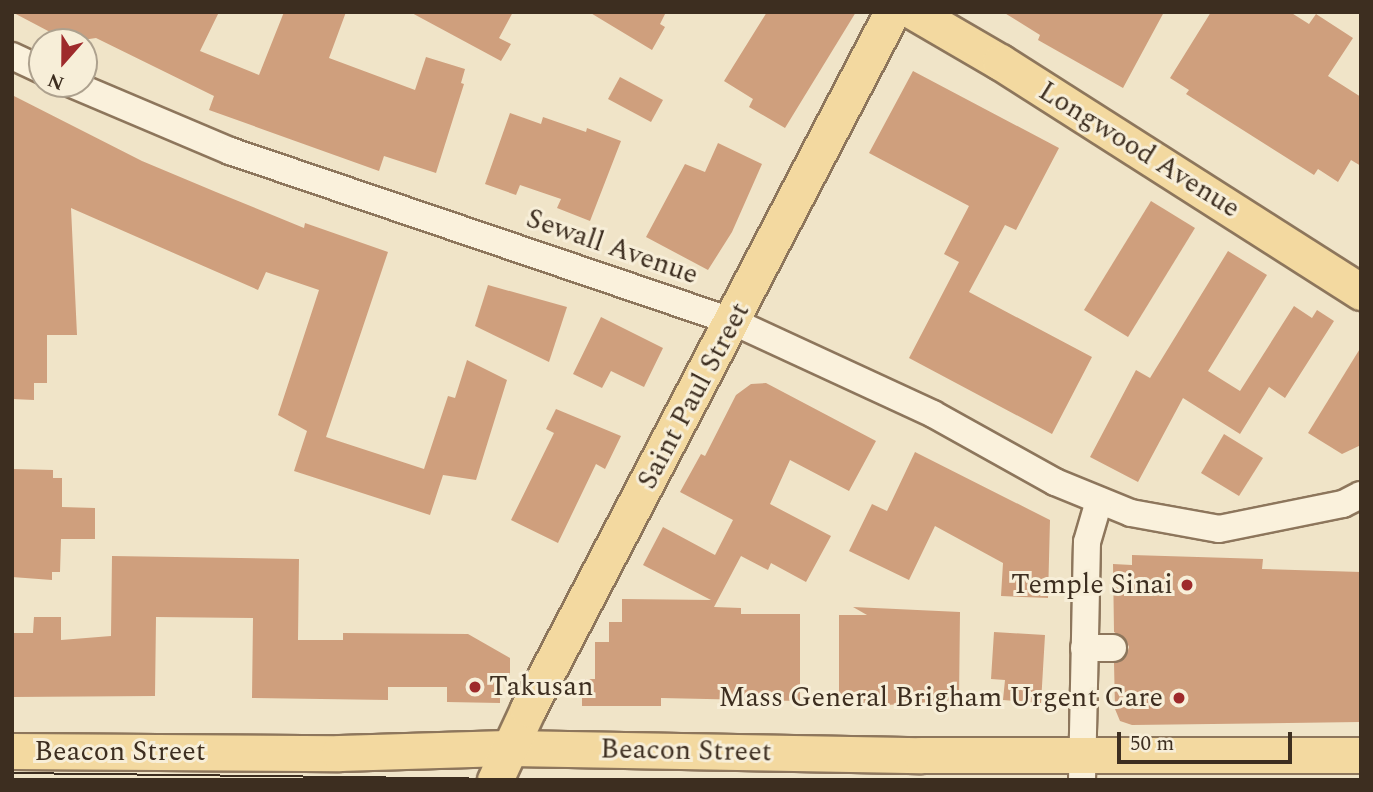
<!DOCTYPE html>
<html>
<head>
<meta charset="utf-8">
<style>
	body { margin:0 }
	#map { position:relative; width:1373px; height:792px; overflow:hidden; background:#f0e4c8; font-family:Spectral,serif }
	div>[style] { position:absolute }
	.building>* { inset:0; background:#cf9f7d }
	.roads { filter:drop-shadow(2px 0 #8d765c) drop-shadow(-2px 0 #8d765c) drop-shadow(0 2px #8d765c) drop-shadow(0 -2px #8d765c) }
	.minor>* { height:26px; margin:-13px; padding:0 13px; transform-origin:13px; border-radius:13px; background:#faf1dc }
	.major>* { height:35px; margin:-17.5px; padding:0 17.5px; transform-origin:17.5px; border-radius:17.5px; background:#f3d9a0 }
	.tram>* { height:2px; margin:-1px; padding:0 1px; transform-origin:1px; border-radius:1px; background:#3d2e20 }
	.dots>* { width:19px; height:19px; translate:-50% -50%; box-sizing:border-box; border:4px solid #f7eed8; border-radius:50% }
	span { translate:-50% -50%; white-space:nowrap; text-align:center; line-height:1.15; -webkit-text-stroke:6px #f7eed8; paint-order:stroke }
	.street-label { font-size:28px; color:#3d2e20 }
	.poi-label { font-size:28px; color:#3d2e20 }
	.right { translate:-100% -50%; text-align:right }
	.left { translate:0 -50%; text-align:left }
	.frame { position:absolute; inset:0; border:14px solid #3d2e20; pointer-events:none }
	.north { position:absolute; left:28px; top:28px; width:70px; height:70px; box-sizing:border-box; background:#f7eed8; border:2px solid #ada18e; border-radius:50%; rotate:201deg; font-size:19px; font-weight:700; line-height:28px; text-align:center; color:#3d2e20 }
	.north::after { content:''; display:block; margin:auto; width:24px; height:32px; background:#9e2a2b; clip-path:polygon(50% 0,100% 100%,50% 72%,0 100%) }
	.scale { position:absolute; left:1117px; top:732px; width:175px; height:32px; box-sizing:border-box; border:4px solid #3d2e20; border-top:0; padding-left:9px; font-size:21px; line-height:24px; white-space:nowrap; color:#3d2e20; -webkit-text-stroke:5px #f7eed8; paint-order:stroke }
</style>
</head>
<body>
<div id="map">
	<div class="building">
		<i style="clip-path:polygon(12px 12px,219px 12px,200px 51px,259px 75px,284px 12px,346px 12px,329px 58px,415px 90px,426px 57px,465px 69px,461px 83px,464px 84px,436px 173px,384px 156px,379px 171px,209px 110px,214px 96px,96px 38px,69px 42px)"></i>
		<i style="clip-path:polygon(410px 12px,513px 12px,499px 38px,511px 44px,501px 61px)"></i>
		<i style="clip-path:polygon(589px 12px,666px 12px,660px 24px,665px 27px,652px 50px)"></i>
		<i style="clip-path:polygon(767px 12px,856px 12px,785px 128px,749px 107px,753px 99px,724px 81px)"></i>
		<i style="clip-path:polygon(1003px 12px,1164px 12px,1123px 88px,1038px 40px,1040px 35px)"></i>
		<i style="clip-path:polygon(1211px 12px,1290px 12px,1309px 24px,1316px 14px,1353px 38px,1328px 76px,1361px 97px,1361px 166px,1351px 160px,1338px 182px,1318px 169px,1314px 175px,1186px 94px,1189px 90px,1170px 78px)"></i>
		<i style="clip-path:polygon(913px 71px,1059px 148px,1016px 230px,1005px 225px,969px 292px,1092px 357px,1052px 434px,909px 358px,959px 262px,944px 254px,969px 206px,869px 153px)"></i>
		<i style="clip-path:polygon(620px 77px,663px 100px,651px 122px,608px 99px)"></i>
		<i style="clip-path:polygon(12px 95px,142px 161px,216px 192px,304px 228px,305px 223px,388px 252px,326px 437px,424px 469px,448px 396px,455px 398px,467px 360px,507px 380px,476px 480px,443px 475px,430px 515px,294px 471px,307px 431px,278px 415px,319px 290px,266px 272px,258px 290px,71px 208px,77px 335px,47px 335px,47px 383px,34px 383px,34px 400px,12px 399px)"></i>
		<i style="clip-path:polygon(510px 113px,541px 124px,543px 117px,586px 132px,587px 128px,621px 141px,590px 221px,557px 208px,561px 199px,520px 185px,516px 195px,485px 184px)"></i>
		<i style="clip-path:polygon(718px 143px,762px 164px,732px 232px,708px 270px,646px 237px,685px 164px,705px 172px)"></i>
		<i style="clip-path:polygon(1151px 201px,1195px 228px,1128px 337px,1084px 310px)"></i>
		<i style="clip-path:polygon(1228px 251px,1267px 275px,1208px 371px,1240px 391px,1294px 306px,1312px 318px,1317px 310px,1334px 321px,1285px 398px,1269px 387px,1240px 434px,1183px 398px,1138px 482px,1090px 457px,1136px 370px,1150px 378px)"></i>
		<i style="clip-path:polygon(488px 285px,567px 307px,549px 362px,475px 326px)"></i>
		<i style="clip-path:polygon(601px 317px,663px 348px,644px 387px,611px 371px,602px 388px,573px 374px)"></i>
		<i style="clip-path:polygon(1361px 347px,1361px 445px,1342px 454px,1308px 433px)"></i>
		<i style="clip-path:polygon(766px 383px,876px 441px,849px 491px,790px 460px,770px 504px,831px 536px,806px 582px,771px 563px,768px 570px,741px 556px,714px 607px,741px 608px,741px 614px,800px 614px,800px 701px,661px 698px,661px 706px,582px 706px,582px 679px,595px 679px,595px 642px,609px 642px,609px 622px,622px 622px,622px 599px,711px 600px,643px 565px,663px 527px,715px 555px,733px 520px,680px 492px,701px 454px,705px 456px,736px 395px,751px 384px)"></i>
		<i style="clip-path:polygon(556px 409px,621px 436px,605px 469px,596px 464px,558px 543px,511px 520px,554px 433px,546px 429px)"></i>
		<i style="clip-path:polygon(1224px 434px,1263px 458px,1239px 496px,1201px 473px)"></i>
		<i style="clip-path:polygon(915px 452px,1050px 520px,1048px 598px,1001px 596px,1003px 563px,935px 526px,909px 580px,849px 551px,872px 504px,887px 511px)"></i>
		<i style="clip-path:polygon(12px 469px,53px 470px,53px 478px,62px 478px,62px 507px,95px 508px,95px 539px,61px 539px,60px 572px,52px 572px,52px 580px,12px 577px)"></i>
		<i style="clip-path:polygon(1132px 555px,1263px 559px,1262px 569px,1361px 572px,1360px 722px,1132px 725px,1120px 721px,1115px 709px,1114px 663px,1126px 656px,1129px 647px,1126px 640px,1114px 632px,1113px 564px,1132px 565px)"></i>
		<i style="clip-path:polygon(112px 556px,299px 559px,298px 640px,343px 640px,343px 633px,468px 634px,510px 658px,510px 675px,500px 675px,500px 703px,447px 702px,447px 687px,388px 687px,388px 700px,252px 698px,253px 618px,156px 617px,155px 696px,12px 697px,12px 633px,33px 633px,34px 617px,61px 617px,61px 640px,111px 636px)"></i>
		<i style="clip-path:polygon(853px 607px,960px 612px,959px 700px,887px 705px,839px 701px,839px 615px,867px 615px)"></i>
		<i style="clip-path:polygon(994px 632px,1045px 635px,1041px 703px,1003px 700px,1005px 680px,991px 679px)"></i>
	</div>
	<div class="roads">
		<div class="minor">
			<i style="left:12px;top:56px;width:33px;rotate:25deg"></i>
			<i style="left:72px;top:84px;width:172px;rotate:23deg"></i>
			<i style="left:230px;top:151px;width:532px;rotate:18.74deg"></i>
			<i style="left:734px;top:322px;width:219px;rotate:24.8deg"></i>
			<i style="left:933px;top:414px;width:140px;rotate:29.1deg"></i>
			<i style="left:1055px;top:482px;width:82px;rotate:22.2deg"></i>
			<i style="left:1131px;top:513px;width:89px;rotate:10.3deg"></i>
			<i style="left:1219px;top:529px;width:126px;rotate:-11.4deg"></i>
			<i style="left:1343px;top:504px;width:20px;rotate:-27deg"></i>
			<i style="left:1084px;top:648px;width:29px"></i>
			<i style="left:1082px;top:780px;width:238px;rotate:-88.8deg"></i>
			<i style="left:1087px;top:542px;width:43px;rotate:-73.7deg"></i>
		</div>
		<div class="major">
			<i style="left:914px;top:12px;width:99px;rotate:30.2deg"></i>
			<i style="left:1000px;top:62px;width:428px;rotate:32.5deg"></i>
			<i style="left:12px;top:751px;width:327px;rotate:0.4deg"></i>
			<i style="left:339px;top:753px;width:172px;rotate:-1.7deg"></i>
			<i style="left:511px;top:748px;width:410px;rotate:1deg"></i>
			<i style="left:921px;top:755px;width:440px"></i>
			<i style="left:495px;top:780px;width:78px;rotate:-65.1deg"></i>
			<i style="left:528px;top:709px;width:786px;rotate:-62.42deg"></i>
		</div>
	</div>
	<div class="tram">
		<i style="left:12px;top:773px;width:583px;rotate:0.69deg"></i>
	</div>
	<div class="dots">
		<i style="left:1187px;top:585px;background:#9e2a2b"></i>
		<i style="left:475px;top:687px;background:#9e2a2b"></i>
		<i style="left:1179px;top:698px;background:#9e2a2b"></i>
	</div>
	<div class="street-label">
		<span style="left:1139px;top:150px;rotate:32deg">Longwood Avenue</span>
		<span style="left:612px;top:247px;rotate:19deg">Sewall Avenue</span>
		<span style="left:694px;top:396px;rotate:-62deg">Saint Paul Street</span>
		<span style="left:686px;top:751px;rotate:1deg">Beacon Street</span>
		<span style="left:120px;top:752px">Beacon Street</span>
	</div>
	<div class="poi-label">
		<span class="right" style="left:1173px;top:585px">Temple Sinai</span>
		<span class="left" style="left:489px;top:687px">Takusan</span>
		<span class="right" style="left:1163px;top:698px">Mass General Brigham Urgent Care</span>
	</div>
	<div class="frame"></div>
	<div class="north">N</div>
	<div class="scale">50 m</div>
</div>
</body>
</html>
